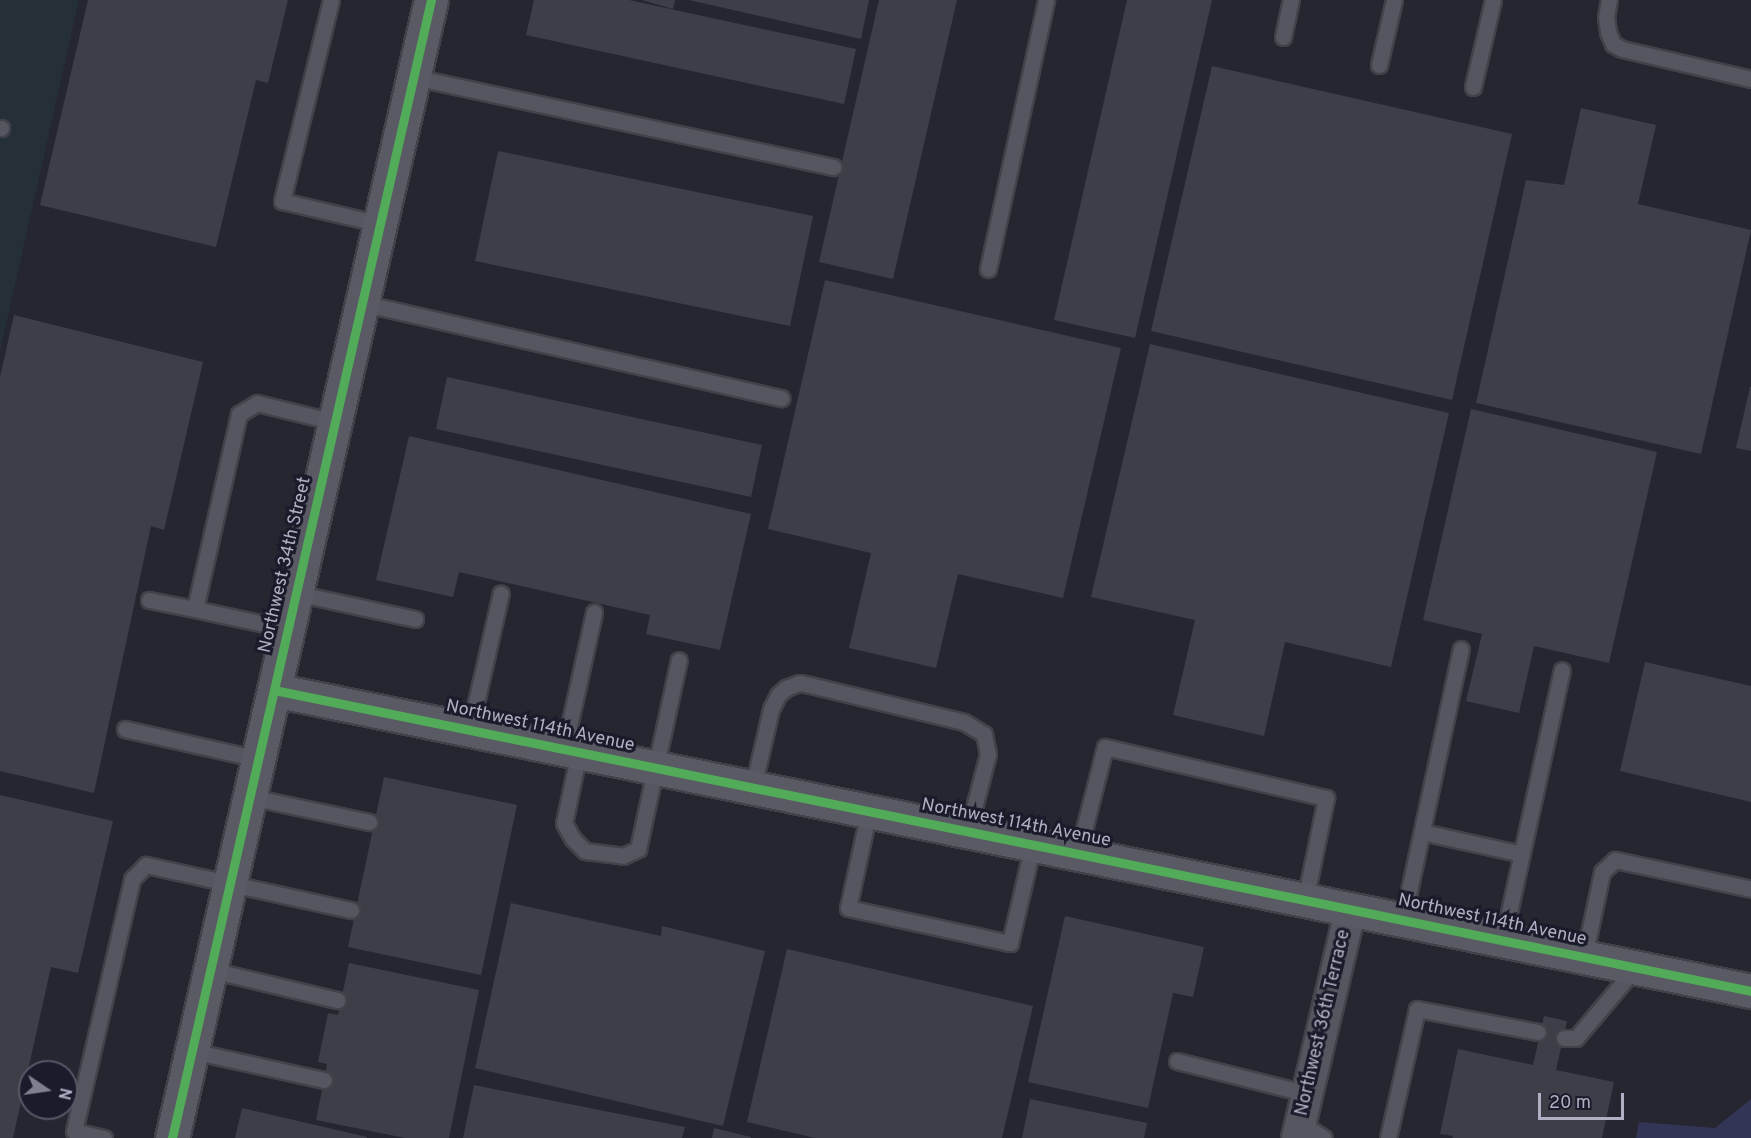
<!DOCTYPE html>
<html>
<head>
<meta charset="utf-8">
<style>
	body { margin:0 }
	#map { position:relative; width:1751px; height:1138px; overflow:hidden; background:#262630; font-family:Overpass,sans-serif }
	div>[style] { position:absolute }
	.green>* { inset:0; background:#242f37 }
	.water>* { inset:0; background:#333556 }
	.building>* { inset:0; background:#3d3e47 }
	.roads { filter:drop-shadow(2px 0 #42424a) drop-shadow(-2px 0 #42424a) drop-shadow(0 2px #42424a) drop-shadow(0 -2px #42424a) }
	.lane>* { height:15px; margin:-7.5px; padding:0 7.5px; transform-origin:7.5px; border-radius:7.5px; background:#55565f }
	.street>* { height:30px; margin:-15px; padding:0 15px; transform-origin:15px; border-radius:15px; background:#55565f }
	.secondary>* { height:33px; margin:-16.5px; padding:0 16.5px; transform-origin:16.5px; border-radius:16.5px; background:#595a64 }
	.cycleway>* { height:9px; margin:-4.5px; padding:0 4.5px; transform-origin:4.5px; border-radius:4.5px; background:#51ab58 }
	span { translate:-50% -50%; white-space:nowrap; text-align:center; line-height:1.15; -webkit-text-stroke:6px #1a1b2b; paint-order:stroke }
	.street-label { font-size:18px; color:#afb0c3 }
	.north { position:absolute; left:18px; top:1060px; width:60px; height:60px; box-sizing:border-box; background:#1a1b2b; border:2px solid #565768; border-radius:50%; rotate:103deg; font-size:16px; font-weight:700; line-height:24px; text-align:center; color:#afb0c3 }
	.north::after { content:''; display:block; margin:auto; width:21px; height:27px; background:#7f8090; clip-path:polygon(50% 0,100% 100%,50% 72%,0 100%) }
	.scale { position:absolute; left:1538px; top:1093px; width:86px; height:27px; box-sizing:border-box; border:3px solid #afb0c3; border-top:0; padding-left:8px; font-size:18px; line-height:21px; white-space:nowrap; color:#afb0c3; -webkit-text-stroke:4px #1a1b2b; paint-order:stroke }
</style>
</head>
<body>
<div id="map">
	<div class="green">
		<i style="clip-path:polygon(0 0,79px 0,0 352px)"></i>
	</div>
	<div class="water">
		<i style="clip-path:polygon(1751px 1099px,1751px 1138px,1636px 1138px,1639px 1122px,1715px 1128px)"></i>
	</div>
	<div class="building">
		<i style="clip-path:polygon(88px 0,288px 0,268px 83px,256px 80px,216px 247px,40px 205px)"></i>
		<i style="clip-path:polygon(534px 0,629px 0,856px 49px,844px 104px,526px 35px)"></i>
		<i style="clip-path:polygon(642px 0,675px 0,673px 9px)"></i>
		<i style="clip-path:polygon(689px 0,869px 0,861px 39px)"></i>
		<i style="clip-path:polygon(879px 0,957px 0,893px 279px,819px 262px)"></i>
		<i style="clip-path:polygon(1127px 0,1212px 0,1135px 338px,1054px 320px)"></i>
		<i style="clip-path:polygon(1212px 66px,1512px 134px,1452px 400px,1151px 331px)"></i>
		<i style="clip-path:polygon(1581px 108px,1656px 125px,1638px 204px,1751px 230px,1701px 454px,1476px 403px,1526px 180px,1564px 185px)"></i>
		<i style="clip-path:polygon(498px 151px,813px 216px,790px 326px,475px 261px)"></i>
		<i style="clip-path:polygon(825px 280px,1121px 348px,1063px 598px,958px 574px,936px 668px,849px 648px,871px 553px,768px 529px)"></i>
		<i style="clip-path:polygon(14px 315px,203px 362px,164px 530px,151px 526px,94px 793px,0 771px,0 377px)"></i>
		<i style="clip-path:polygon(1150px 344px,1449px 413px,1391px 667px,1285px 642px,1264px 736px,1173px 715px,1195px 620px,1091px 597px)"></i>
		<i style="clip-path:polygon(447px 377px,762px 445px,751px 497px,436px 429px)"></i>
		<i style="clip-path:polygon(1750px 387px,1751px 387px,1751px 451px,1736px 448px)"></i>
		<i style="clip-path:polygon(1471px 409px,1657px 452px,1609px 663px,1534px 646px,1519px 713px,1466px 701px,1482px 634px,1423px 620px)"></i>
		<i style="clip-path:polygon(409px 436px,751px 514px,720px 650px,646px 634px,650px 615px,459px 572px,453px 597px,376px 580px)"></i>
		<i style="clip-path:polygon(1645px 662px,1751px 686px,1751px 802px,1620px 771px)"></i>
		<i style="clip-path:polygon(384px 777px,517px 805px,481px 975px,348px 947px)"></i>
		<i style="clip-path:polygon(0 795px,113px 821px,78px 973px,51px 967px,13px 1138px,0 1138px)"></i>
		<i style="clip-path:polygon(511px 903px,661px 936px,662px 926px,765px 951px,723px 1126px,475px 1068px)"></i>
		<i style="clip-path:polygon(1065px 916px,1204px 947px,1193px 997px,1173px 993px,1148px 1108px,1028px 1082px)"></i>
		<i style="clip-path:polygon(787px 949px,1033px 1006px,1002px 1138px,815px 1138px,747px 1122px)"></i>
		<i style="clip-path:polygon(349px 963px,479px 990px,449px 1138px,405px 1138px,316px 1120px,327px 1064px,318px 1062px,328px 1013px,338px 1015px)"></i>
		<i style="clip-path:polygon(1544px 1016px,1567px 1021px,1556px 1070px,1614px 1082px,1602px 1138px,1452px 1138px,1454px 1136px,1440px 1134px,1458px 1049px,1533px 1065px)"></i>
		<i style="clip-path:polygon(474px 1085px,685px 1127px,682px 1138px,463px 1138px)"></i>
		<i style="clip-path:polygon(1030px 1099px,1147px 1123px,1144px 1138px,1022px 1138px)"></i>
		<i style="clip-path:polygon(242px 1108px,367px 1137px,367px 1138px,235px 1138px)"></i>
		<i style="clip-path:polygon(714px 1128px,751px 1137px,751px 1138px,712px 1138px)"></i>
	</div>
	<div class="roads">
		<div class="lane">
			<i style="left:331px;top:0;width:207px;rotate:103.7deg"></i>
			<i style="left:282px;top:201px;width:101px;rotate:13.2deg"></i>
			<i style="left:1609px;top:0;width:17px;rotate:100deg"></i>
			<i style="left:1606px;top:17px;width:15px;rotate:82deg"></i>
			<i style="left:1608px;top:32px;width:13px;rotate:67deg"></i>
			<i style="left:1613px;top:44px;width:10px;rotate:29deg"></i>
			<i style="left:1622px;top:49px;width:132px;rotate:13.1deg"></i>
			<i style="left:1283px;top:37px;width:38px;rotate:-78deg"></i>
			<i style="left:1379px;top:65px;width:67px;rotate:-77deg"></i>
			<i style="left:413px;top:77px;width:430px;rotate:12.1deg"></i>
			<i style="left:1473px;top:87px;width:89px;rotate:-77.1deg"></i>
			<i style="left:0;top:128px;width:1px"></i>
			<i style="left:988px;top:269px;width:275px;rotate:-77.8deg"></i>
			<i style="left:362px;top:303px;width:430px;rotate:12.8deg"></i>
			<i style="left:296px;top:593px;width:122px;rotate:12.3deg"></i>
			<i style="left:149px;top:600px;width:47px;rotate:11.1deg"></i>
			<i style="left:288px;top:629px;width:95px;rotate:-167.9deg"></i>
			<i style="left:195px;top:609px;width:200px;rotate:-77.3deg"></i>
			<i style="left:239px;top:414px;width:21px;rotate:-31deg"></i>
			<i style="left:257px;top:403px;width:80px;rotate:13.7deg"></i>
			<i style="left:125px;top:729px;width:136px;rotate:12.7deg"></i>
			<i style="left:470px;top:729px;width:139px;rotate:-77.2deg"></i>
			<i style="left:564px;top:749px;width:140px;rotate:-77.6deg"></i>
			<i style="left:579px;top:752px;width:73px;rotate:101.9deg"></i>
			<i style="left:564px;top:823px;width:18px;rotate:61deg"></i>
			<i style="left:573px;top:839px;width:17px;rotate:45deg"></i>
			<i style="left:585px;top:851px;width:38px;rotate:7deg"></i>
			<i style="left:623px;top:856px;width:17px;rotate:-25deg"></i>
			<i style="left:638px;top:849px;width:193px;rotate:-77.8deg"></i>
			<i style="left:753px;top:787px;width:80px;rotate:-77deg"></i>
			<i style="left:771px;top:709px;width:16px;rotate:-63deg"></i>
			<i style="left:778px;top:695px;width:11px;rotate:-41deg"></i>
			<i style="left:786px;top:688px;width:14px;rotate:-21deg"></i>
			<i style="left:799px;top:683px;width:11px;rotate:10deg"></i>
			<i style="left:810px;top:685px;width:158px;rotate:13.5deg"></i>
			<i style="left:964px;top:722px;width:23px;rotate:31deg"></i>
			<i style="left:984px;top:734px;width:20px;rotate:79deg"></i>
			<i style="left:988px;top:754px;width:80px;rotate:104.6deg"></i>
			<i style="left:250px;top:797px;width:122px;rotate:11.9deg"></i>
			<i style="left:869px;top:811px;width:99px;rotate:102.2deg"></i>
			<i style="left:848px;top:908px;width:166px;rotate:12.2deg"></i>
			<i style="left:1010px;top:943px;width:102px;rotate:-76.9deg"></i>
			<i style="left:1422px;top:832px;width:102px;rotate:12.4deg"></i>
			<i style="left:1078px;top:853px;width:109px;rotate:-75.7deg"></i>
			<i style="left:1105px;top:747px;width:227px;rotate:13deg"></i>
			<i style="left:1326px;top:798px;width:104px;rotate:101.6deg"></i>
			<i style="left:1403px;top:919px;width:276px;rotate:-77.9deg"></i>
			<i style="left:1503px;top:940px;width:276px;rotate:-77.7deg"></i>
			<i style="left:1584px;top:957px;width:87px;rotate:-78deg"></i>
			<i style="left:1602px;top:872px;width:18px;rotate:-43deg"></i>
			<i style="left:1615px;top:860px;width:139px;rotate:12deg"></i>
			<i style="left:211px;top:970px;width:130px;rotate:13.4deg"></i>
			<i style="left:1564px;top:1038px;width:12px"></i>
			<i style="left:1576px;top:1038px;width:93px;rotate:-49.8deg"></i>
			<i style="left:192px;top:1051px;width:135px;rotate:12.4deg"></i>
			<i style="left:1177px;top:1061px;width:135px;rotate:14.1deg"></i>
			<i style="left:1301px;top:1123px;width:27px;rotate:33deg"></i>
			<i style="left:104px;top:1138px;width:31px;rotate:-167deg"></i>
			<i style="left:74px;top:1131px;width:259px;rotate:-77deg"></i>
			<i style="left:132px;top:879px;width:20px;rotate:-45deg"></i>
			<i style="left:146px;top:865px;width:210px;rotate:12.4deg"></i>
			<i style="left:1388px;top:1138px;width:132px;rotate:-77.3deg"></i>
			<i style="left:1417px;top:1009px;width:123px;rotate:10.8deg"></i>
		</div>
		<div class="street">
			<i style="left:1297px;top:1138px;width:236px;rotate:-76.8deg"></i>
		</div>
		<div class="secondary">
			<i style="left:274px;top:690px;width:1507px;rotate:11.52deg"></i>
			<i style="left:172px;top:1138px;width:1167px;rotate:-77.18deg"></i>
		</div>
	</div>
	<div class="cycleway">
		<i style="left:274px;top:690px;width:1507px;rotate:11.52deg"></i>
		<i style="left:172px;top:1138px;width:1167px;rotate:-77.18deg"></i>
	</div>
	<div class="street-label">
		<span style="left:286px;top:565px;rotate:-77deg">Northwest 34th Street</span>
		<span style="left:540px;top:727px;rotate:12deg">Northwest 114th Avenue</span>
		<span style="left:1016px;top:824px;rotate:11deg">Northwest 114th Avenue</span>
		<span style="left:1492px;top:921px;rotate:12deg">Northwest 114th Avenue</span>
		<span style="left:1324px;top:1023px;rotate:-77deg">Northwest 36th Terrace</span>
	</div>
	<div class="north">N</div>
	<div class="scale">20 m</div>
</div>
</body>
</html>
